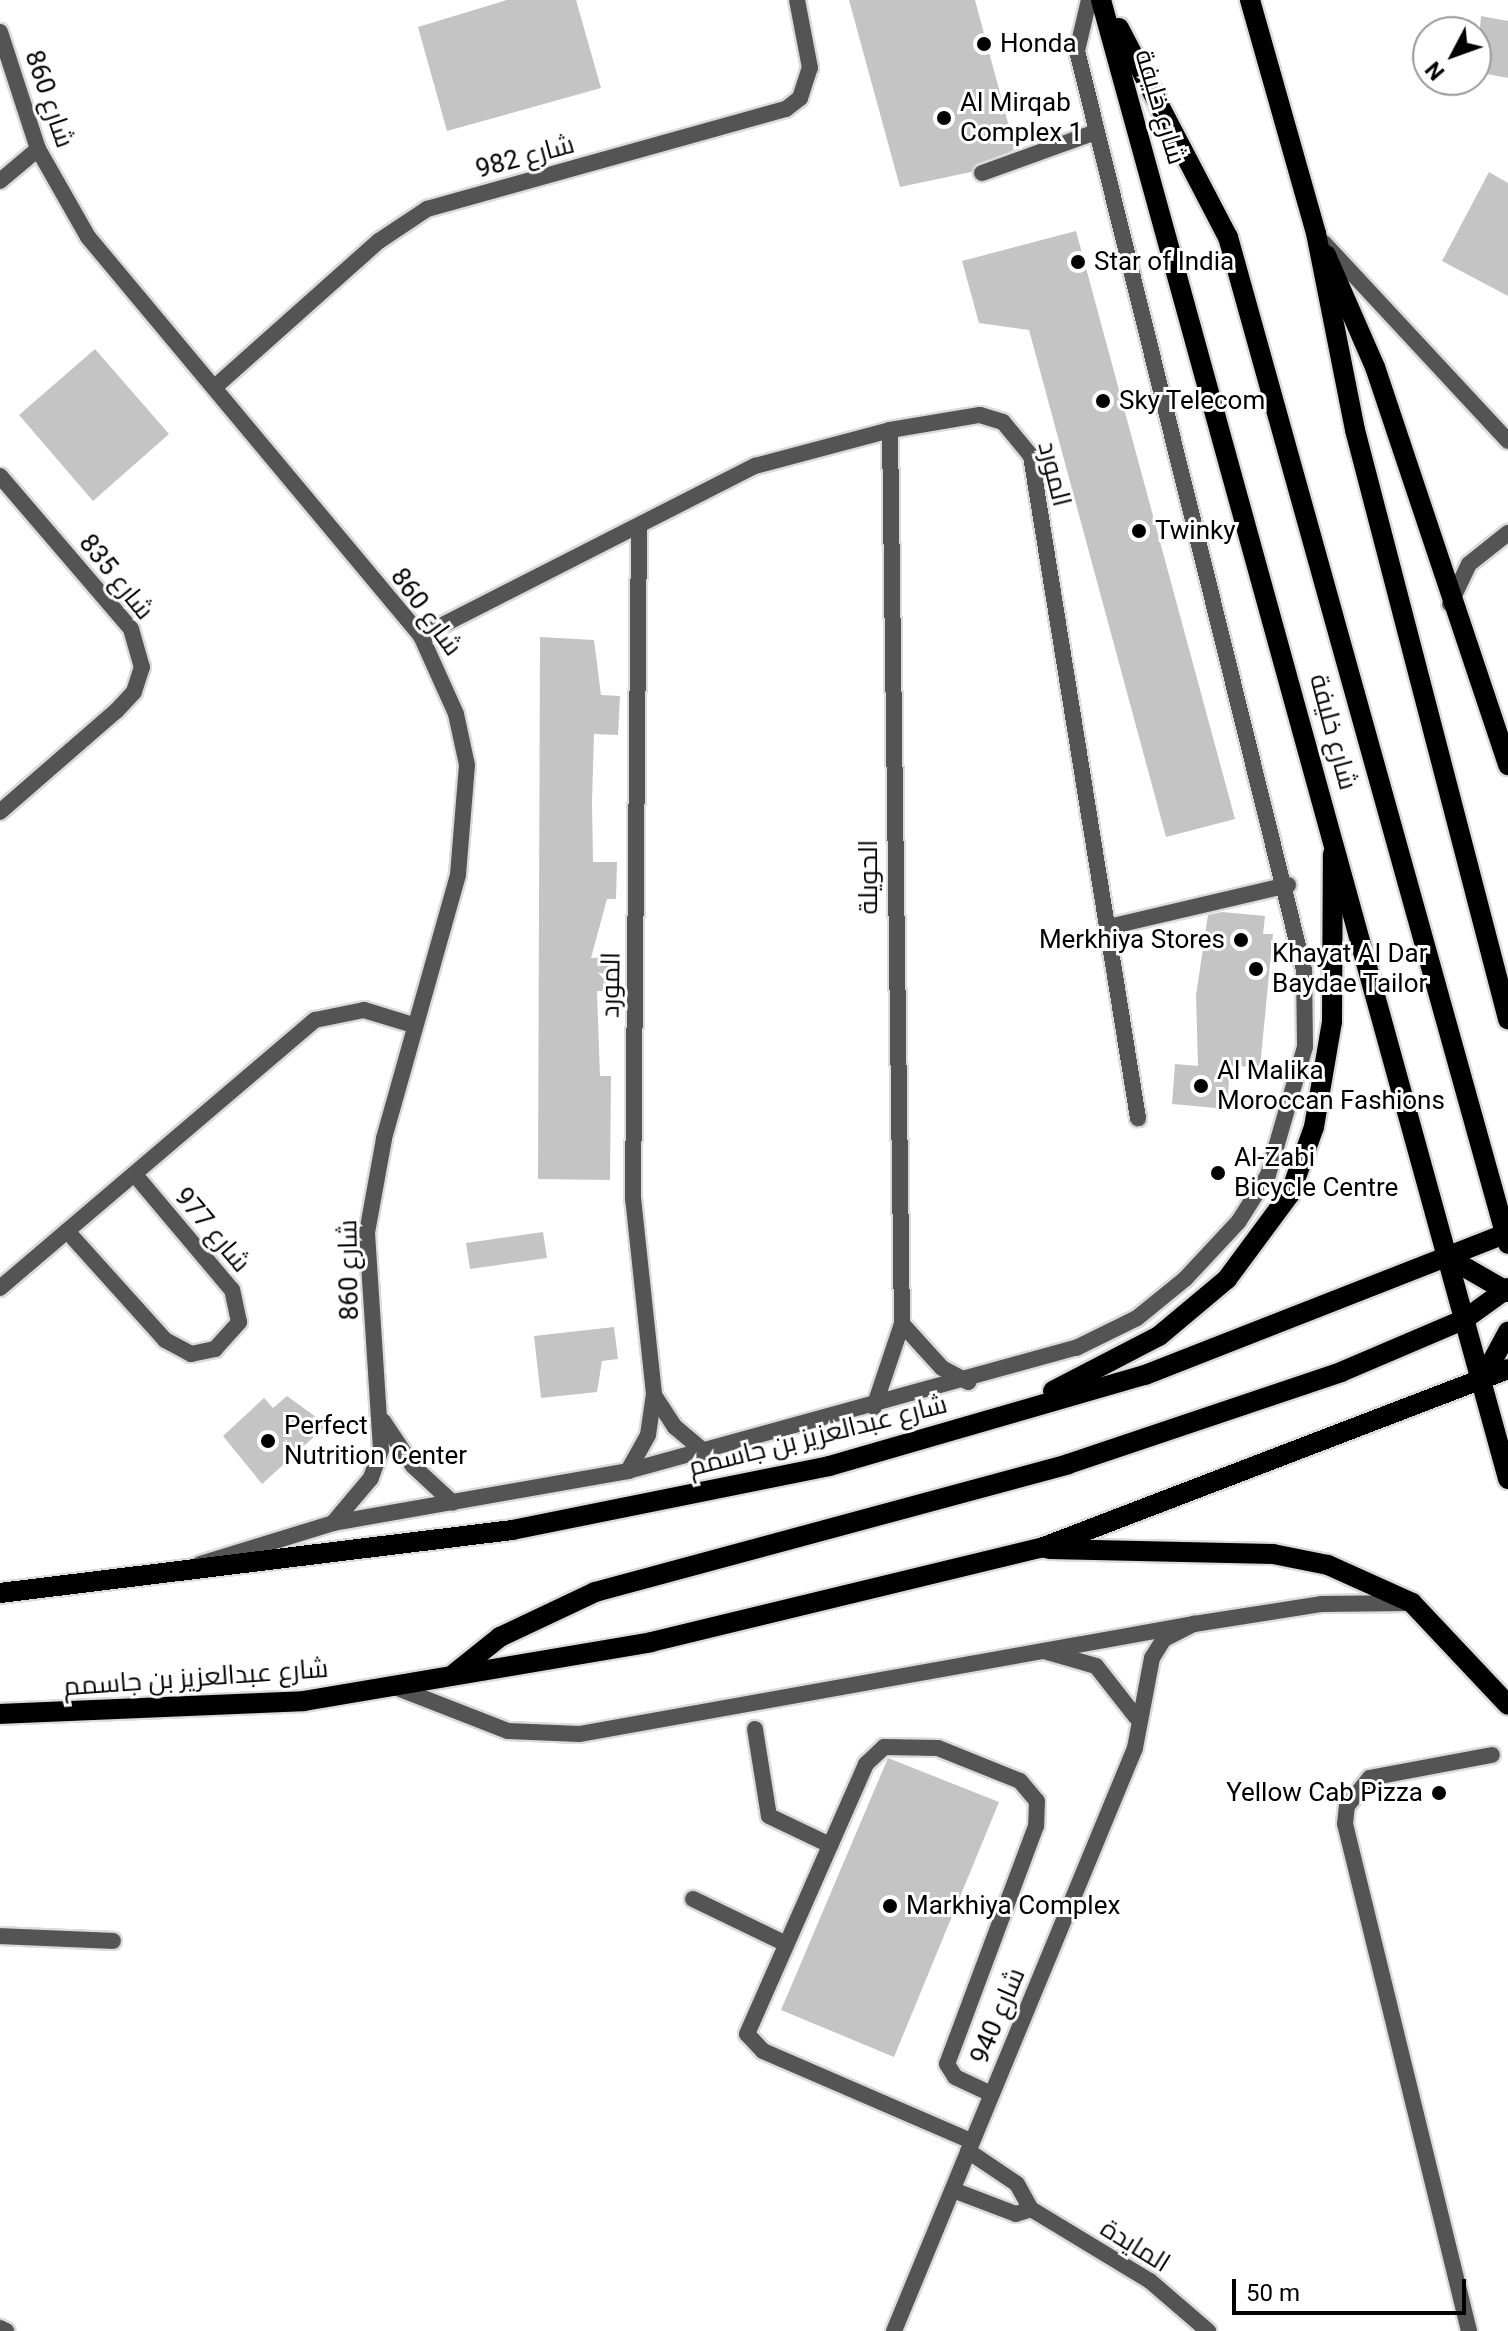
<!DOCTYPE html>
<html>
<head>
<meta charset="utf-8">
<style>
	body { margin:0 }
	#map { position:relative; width:1508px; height:2331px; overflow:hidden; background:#fff; font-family:Roboto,Cairo,sans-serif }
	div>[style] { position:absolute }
	.building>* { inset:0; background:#c4c4c4 }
	.roads { filter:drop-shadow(2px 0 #dbdbdb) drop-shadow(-2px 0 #dbdbdb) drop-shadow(0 2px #dbdbdb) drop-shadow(0 -2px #dbdbdb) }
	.service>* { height:16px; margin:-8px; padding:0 8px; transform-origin:8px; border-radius:8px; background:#545454 }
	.minor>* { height:16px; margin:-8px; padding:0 8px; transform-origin:8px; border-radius:8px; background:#545454 }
	.tertiary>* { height:16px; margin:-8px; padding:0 8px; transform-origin:8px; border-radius:8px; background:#545454 }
	.primary>* { height:20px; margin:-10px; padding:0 10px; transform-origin:10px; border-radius:10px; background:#000 }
	.dots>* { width:22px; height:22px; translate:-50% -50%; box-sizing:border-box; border:4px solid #fff; border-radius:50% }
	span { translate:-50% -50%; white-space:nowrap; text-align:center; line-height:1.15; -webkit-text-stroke:6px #fff; paint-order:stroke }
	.poi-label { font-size:26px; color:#000 }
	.left { translate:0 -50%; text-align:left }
	.right { translate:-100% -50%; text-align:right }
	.street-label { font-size:26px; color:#000 }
	.north { position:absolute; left:1412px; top:16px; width:80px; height:80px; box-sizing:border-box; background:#fff; border:2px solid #999; border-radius:50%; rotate:229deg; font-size:22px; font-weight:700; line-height:32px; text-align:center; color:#000 }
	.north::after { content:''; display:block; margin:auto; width:28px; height:36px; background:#000; clip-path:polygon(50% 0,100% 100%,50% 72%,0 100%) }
	.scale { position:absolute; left:1232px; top:2279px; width:234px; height:36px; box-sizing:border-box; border:4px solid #000; border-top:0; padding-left:10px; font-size:24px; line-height:28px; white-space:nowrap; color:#000; -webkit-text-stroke:6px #fff; paint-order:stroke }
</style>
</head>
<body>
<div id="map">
	<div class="building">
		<i style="clip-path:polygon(507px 0,576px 0,601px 88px,447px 131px,418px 27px)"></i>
		<i style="clip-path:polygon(849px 0,975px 0,1015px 149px,971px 172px,900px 187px)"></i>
		<i style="clip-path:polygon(1481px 16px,1508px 21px,1508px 78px,1476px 72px)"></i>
		<i style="clip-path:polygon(1489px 172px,1508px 183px,1508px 296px,1442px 261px)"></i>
		<i style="clip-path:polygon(1076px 231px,1235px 819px,1166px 837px,1029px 330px,979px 323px,962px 261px)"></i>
		<i style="clip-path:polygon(95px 349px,169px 434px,93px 501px,19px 415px)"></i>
		<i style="clip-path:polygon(540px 637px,594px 640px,601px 695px,620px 696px,618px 735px,594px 734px,592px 802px,593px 862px,617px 862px,616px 899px,607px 899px,591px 958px,612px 957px,613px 991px,597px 991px,600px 1076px,611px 1076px,610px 1180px,538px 1179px)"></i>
		<i style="clip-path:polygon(1222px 912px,1265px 916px,1263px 934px,1273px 934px,1260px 1067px,1230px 1066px,1227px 1109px,1172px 1104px,1175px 1064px,1198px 1066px,1196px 995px,1208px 915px)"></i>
		<i style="clip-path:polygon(543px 1232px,547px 1258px,470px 1269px,466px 1243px)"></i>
		<i style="clip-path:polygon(614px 1327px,618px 1359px,602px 1361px,597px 1392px,541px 1398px,534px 1336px)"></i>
		<i style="clip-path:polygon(287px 1396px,327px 1425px,262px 1484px,223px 1436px,264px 1398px,273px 1408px)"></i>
		<i style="clip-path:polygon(888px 1758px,999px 1802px,894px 2057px,781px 2010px)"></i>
	</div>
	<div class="roads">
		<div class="service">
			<i style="left:982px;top:173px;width:121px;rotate:-19.8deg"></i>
			<i style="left:1324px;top:243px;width:270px;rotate:47.1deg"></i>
			<i style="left:1450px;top:604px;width:44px;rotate:-64.6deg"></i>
			<i style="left:1469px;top:564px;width:50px;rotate:-38.5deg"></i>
			<i style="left:755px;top:1729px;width:88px;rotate:80.9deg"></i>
			<i style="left:769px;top:1816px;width:68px;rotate:25.4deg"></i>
			<i style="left:693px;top:1899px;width:103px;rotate:25.8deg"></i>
			<i style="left:971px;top:2141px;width:227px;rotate:-156.6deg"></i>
			<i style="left:763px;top:2051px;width:23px;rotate:-133deg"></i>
			<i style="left:747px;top:2034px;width:295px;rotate:-66.2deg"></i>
			<i style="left:866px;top:1764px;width:25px;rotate:-43deg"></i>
			<i style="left:884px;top:1747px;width:54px;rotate:1.1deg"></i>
			<i style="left:938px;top:1748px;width:88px;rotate:21.9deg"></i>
			<i style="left:1020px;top:1781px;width:26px;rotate:50deg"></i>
			<i style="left:1037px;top:1801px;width:25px;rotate:92deg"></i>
			<i style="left:1036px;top:1826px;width:254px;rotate:110.5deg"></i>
			<i style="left:947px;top:2064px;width:15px;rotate:58deg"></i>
			<i style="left:955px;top:2077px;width:40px;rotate:25deg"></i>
			<i style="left:1469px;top:2331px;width:522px;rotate:-103.74deg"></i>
			<i style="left:1345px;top:1824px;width:18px;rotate:-84deg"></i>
			<i style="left:1347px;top:1806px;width:36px;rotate:-51deg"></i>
			<i style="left:1370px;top:1778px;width:124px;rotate:-10.7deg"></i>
		</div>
		<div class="minor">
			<i style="left:0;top:32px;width:123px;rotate:72deg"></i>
			<i style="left:38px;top:149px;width:101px;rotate:60.4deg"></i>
			<i style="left:88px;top:237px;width:520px;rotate:50.15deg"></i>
			<i style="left:421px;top:636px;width:85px;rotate:65.8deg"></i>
			<i style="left:456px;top:714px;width:52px;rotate:77.8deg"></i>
			<i style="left:467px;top:765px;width:110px;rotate:94.7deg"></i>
			<i style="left:458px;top:875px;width:274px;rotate:105.7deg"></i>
			<i style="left:384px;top:1139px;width:96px;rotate:100.3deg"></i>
			<i style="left:367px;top:1233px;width:217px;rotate:86.3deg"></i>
			<i style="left:381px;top:1450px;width:30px;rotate:110deg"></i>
			<i style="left:371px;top:1478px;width:59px;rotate:130.2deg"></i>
			<i style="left:0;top:181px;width:50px;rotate:-40.1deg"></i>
			<i style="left:216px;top:386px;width:218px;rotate:-41.7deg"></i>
			<i style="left:379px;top:241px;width:58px;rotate:-33.7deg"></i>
			<i style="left:427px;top:209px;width:373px;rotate:-15.6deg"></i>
			<i style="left:786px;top:109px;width:18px;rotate:-38deg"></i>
			<i style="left:800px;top:98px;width:32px;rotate:-72deg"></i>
			<i style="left:810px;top:68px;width:69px;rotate:-100.8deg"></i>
			<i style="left:0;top:476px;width:201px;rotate:49.4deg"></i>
			<i style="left:131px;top:629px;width:40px;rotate:74deg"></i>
			<i style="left:142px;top:667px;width:26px;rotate:108deg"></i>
			<i style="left:134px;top:692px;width:26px;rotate:133deg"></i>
			<i style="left:116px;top:711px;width:154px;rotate:139deg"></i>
			<i style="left:421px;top:636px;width:375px;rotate:-27deg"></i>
			<i style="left:755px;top:466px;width:140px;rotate:-14.9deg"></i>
			<i style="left:890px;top:430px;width:91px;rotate:-9.5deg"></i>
			<i style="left:980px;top:415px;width:24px;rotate:17deg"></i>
			<i style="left:1003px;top:422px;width:44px;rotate:50.5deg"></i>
			<i style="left:1031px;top:456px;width:671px;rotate:80.82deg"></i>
			<i style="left:1109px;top:927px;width:184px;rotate:-13.2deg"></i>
			<i style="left:67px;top:1231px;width:147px;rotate:48deg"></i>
			<i style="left:165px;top:1340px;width:30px;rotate:28deg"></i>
			<i style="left:191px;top:1354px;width:25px;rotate:-12deg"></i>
			<i style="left:215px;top:1349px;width:36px;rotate:-48deg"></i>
			<i style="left:239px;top:1322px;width:33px;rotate:-102deg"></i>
			<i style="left:232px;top:1290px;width:150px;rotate:-130.1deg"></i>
			<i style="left:0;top:1288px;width:414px;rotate:-40.4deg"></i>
			<i style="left:315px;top:1020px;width:50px;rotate:-11.5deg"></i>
			<i style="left:364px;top:1010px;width:51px;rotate:17deg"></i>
			<i style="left:902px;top:1324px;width:59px;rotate:47.7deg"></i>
			<i style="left:942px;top:1368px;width:30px;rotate:28deg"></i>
			<i style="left:654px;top:1395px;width:38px;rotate:57deg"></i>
			<i style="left:675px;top:1427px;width:39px;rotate:40deg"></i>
			<i style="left:874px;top:1407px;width:88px;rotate:-71.4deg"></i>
			<i style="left:902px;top:1324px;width:894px;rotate:-90.77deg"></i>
			<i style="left:383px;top:1421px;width:54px;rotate:56.3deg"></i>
			<i style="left:413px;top:1466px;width:54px;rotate:42.8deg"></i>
			<i style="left:628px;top:1471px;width:41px;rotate:-60.9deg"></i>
			<i style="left:648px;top:1435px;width:41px;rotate:-81.7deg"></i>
			<i style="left:654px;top:1394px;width:196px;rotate:-96.1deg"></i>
			<i style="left:633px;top:1199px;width:671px;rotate:-89.49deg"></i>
			<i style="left:200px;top:1564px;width:139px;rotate:-17.1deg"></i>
			<i style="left:333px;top:1523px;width:300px;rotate:-10deg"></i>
			<i style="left:628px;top:1471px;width:465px;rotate:-15.4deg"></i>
			<i style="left:1076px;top:1348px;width:68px;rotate:-26.2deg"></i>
			<i style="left:1137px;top:1318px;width:62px;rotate:-39.1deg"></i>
			<i style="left:1185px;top:1279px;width:79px;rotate:-47deg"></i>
			<i style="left:1239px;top:1221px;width:54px;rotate:-57.8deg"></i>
			<i style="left:1268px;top:1175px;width:133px;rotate:-73.9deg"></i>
			<i style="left:1305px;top:1047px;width:77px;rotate:-90.7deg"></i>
			<i style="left:1304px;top:970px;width:947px;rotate:-103.87deg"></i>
			<i style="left:1077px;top:51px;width:52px;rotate:-76.8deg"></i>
			<i style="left:395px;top:1687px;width:121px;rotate:21.3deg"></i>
			<i style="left:508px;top:1731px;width:71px;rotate:2.4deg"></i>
			<i style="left:579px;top:1734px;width:625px;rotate:-10.14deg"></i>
			<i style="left:1194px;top:1624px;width:130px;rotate:-8.9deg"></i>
			<i style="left:1322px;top:1604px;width:87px;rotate:-0.7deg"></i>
			<i style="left:0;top:1936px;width:113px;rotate:2.5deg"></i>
			<i style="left:968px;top:2151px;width:59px;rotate:34deg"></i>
			<i style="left:1017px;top:2184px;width:29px;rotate:61deg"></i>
			<i style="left:1031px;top:2209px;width:139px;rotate:31.2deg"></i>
			<i style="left:1150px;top:2281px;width:77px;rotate:40.8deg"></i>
			<i style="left:953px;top:2190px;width:67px;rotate:20.9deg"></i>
			<i style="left:1016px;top:2214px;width:16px;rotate:-18deg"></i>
			<i style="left:0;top:2328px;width:7px;rotate:27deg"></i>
		</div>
		<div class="tertiary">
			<i style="left:1044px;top:1651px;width:54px;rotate:16.1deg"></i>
			<i style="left:1096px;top:1666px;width:65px;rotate:51.9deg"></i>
			<i style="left:894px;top:2331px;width:631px;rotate:-67.54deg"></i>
			<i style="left:1135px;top:1748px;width:92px;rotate:-79.3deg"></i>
			<i style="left:1152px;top:1658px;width:22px;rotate:-58deg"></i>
			<i style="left:1164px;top:1639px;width:34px;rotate:-27deg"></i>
		</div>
		<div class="primary">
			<i style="left:1101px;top:0;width:1534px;rotate:74.61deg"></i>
			<i style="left:1250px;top:0;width:242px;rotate:74.2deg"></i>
			<i style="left:1316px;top:233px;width:201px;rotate:78.8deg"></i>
			<i style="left:1355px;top:430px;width:609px;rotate:75.44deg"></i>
			<i style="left:1119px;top:28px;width:236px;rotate:62.5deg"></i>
			<i style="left:1228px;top:237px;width:1045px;rotate:74.46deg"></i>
			<i style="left:1326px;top:255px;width:122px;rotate:66.4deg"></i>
			<i style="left:1375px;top:367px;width:420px;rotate:71.5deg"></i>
			<i style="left:1449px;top:1258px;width:68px;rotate:30deg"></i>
			<i style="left:1482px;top:1380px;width:55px;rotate:-61.6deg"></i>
			<i style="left:1053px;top:1391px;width:119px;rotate:-27.4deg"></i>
			<i style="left:1159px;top:1336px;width:89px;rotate:-40deg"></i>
			<i style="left:1227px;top:1279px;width:106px;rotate:-53.5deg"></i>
			<i style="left:1290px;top:1194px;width:71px;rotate:-70.3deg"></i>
			<i style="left:1314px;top:1127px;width:107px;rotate:-80.3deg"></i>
			<i style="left:1332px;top:1022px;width:168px;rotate:-89.7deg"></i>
			<i style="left:1049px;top:1549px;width:224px;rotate:1.3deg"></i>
			<i style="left:1273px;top:1554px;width:56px;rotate:11.3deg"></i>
			<i style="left:1328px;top:1565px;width:92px;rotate:24.3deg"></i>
			<i style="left:1412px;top:1603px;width:140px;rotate:46.7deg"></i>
			<i style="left:0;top:1593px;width:516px;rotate:-7.01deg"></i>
			<i style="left:512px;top:1530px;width:323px;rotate:-11.4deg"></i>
			<i style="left:829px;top:1466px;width:329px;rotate:-16.1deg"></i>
			<i style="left:1145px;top:1375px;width:390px;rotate:-21.4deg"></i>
			<i style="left:455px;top:1673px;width:58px;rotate:-38.7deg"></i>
			<i style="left:500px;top:1637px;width:105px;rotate:-25.3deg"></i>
			<i style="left:595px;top:1592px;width:490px;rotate:-15.1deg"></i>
			<i style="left:1068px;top:1464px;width:288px;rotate:-18.6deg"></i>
			<i style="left:1341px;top:1372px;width:135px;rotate:-23.1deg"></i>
			<i style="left:1465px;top:1319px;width:53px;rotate:-35.8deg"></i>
			<i style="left:0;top:1714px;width:304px;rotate:-2.4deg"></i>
			<i style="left:304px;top:1701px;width:352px;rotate:-9.6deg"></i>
			<i style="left:651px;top:1642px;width:401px;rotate:-13.6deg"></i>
			<i style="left:1041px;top:1548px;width:500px;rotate:-20.97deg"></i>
		</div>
	</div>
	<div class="dots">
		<i style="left:984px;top:44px;background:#000"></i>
		<i style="left:944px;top:118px;background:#000"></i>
		<i style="left:1078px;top:262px;background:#000"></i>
		<i style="left:1103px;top:401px;background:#000"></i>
		<i style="left:1139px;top:531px;background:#000"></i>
		<i style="left:1241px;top:940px;background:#000"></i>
		<i style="left:1256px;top:969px;background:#000"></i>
		<i style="left:1201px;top:1086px;background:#000"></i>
		<i style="left:1218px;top:1173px;background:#000"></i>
		<i style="left:268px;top:1441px;background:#000"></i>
		<i style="left:1439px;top:1793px;background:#000"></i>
		<i style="left:890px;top:1906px;background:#000"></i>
	</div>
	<div class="poi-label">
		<span class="left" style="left:1000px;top:44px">Honda</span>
		<span class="left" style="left:960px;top:118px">Al Mirqab<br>Complex 1</span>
		<span class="left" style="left:1094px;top:262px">Star of India</span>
		<span class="left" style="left:1119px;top:401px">Sky Telecom</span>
		<span class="left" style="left:1155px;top:531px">Twinky</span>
		<span class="right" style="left:1225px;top:940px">Merkhiya Stores</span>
		<span class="left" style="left:1272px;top:969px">Khayat Al Dar<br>Baydae Tailor</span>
		<span class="left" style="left:1217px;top:1086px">Al Malika<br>Moroccan Fashions</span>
		<span class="left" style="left:1234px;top:1173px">Al-Zabi<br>Bicycle Centre</span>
		<span class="left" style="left:284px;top:1441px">Perfect<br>Nutrition Center</span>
		<span class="right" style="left:1423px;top:1793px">Yellow Cab Pizza</span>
		<span class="left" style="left:906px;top:1906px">Markhiya Complex</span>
	</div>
	<div class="street-label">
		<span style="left:49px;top:99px;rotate:71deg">شارع 860</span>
		<span style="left:1160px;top:107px;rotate:73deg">شارع خليفة</span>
		<span style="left:525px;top:157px;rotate:-15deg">شارع 982</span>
		<span style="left:1054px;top:474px;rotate:76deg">المورد</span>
		<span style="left:116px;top:577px;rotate:51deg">شارع 835</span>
		<span style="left:426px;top:612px;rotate:54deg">شارع 860</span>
		<span style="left:1333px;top:732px;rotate:75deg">شارع خليفة</span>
		<span style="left:869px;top:877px;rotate:-90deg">الحويلة</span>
		<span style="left:611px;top:985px;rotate:-89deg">المورد</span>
		<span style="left:212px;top:1230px;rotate:50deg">شارع 977</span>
		<span style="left:349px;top:1270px;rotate:-91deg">شارع 860</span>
		<span style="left:818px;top:1436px;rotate:-14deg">شارع عبدالعزيز بن جاسمم</span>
		<span style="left:196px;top:1678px;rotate:-4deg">شارع عبدالعزيز بن جاسمم</span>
		<span style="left:998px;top:2016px;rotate:-67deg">شارع 940</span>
		<span style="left:1135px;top:2246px;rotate:32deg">المايدة</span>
	</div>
	<div class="north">N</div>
	<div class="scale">50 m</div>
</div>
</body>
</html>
